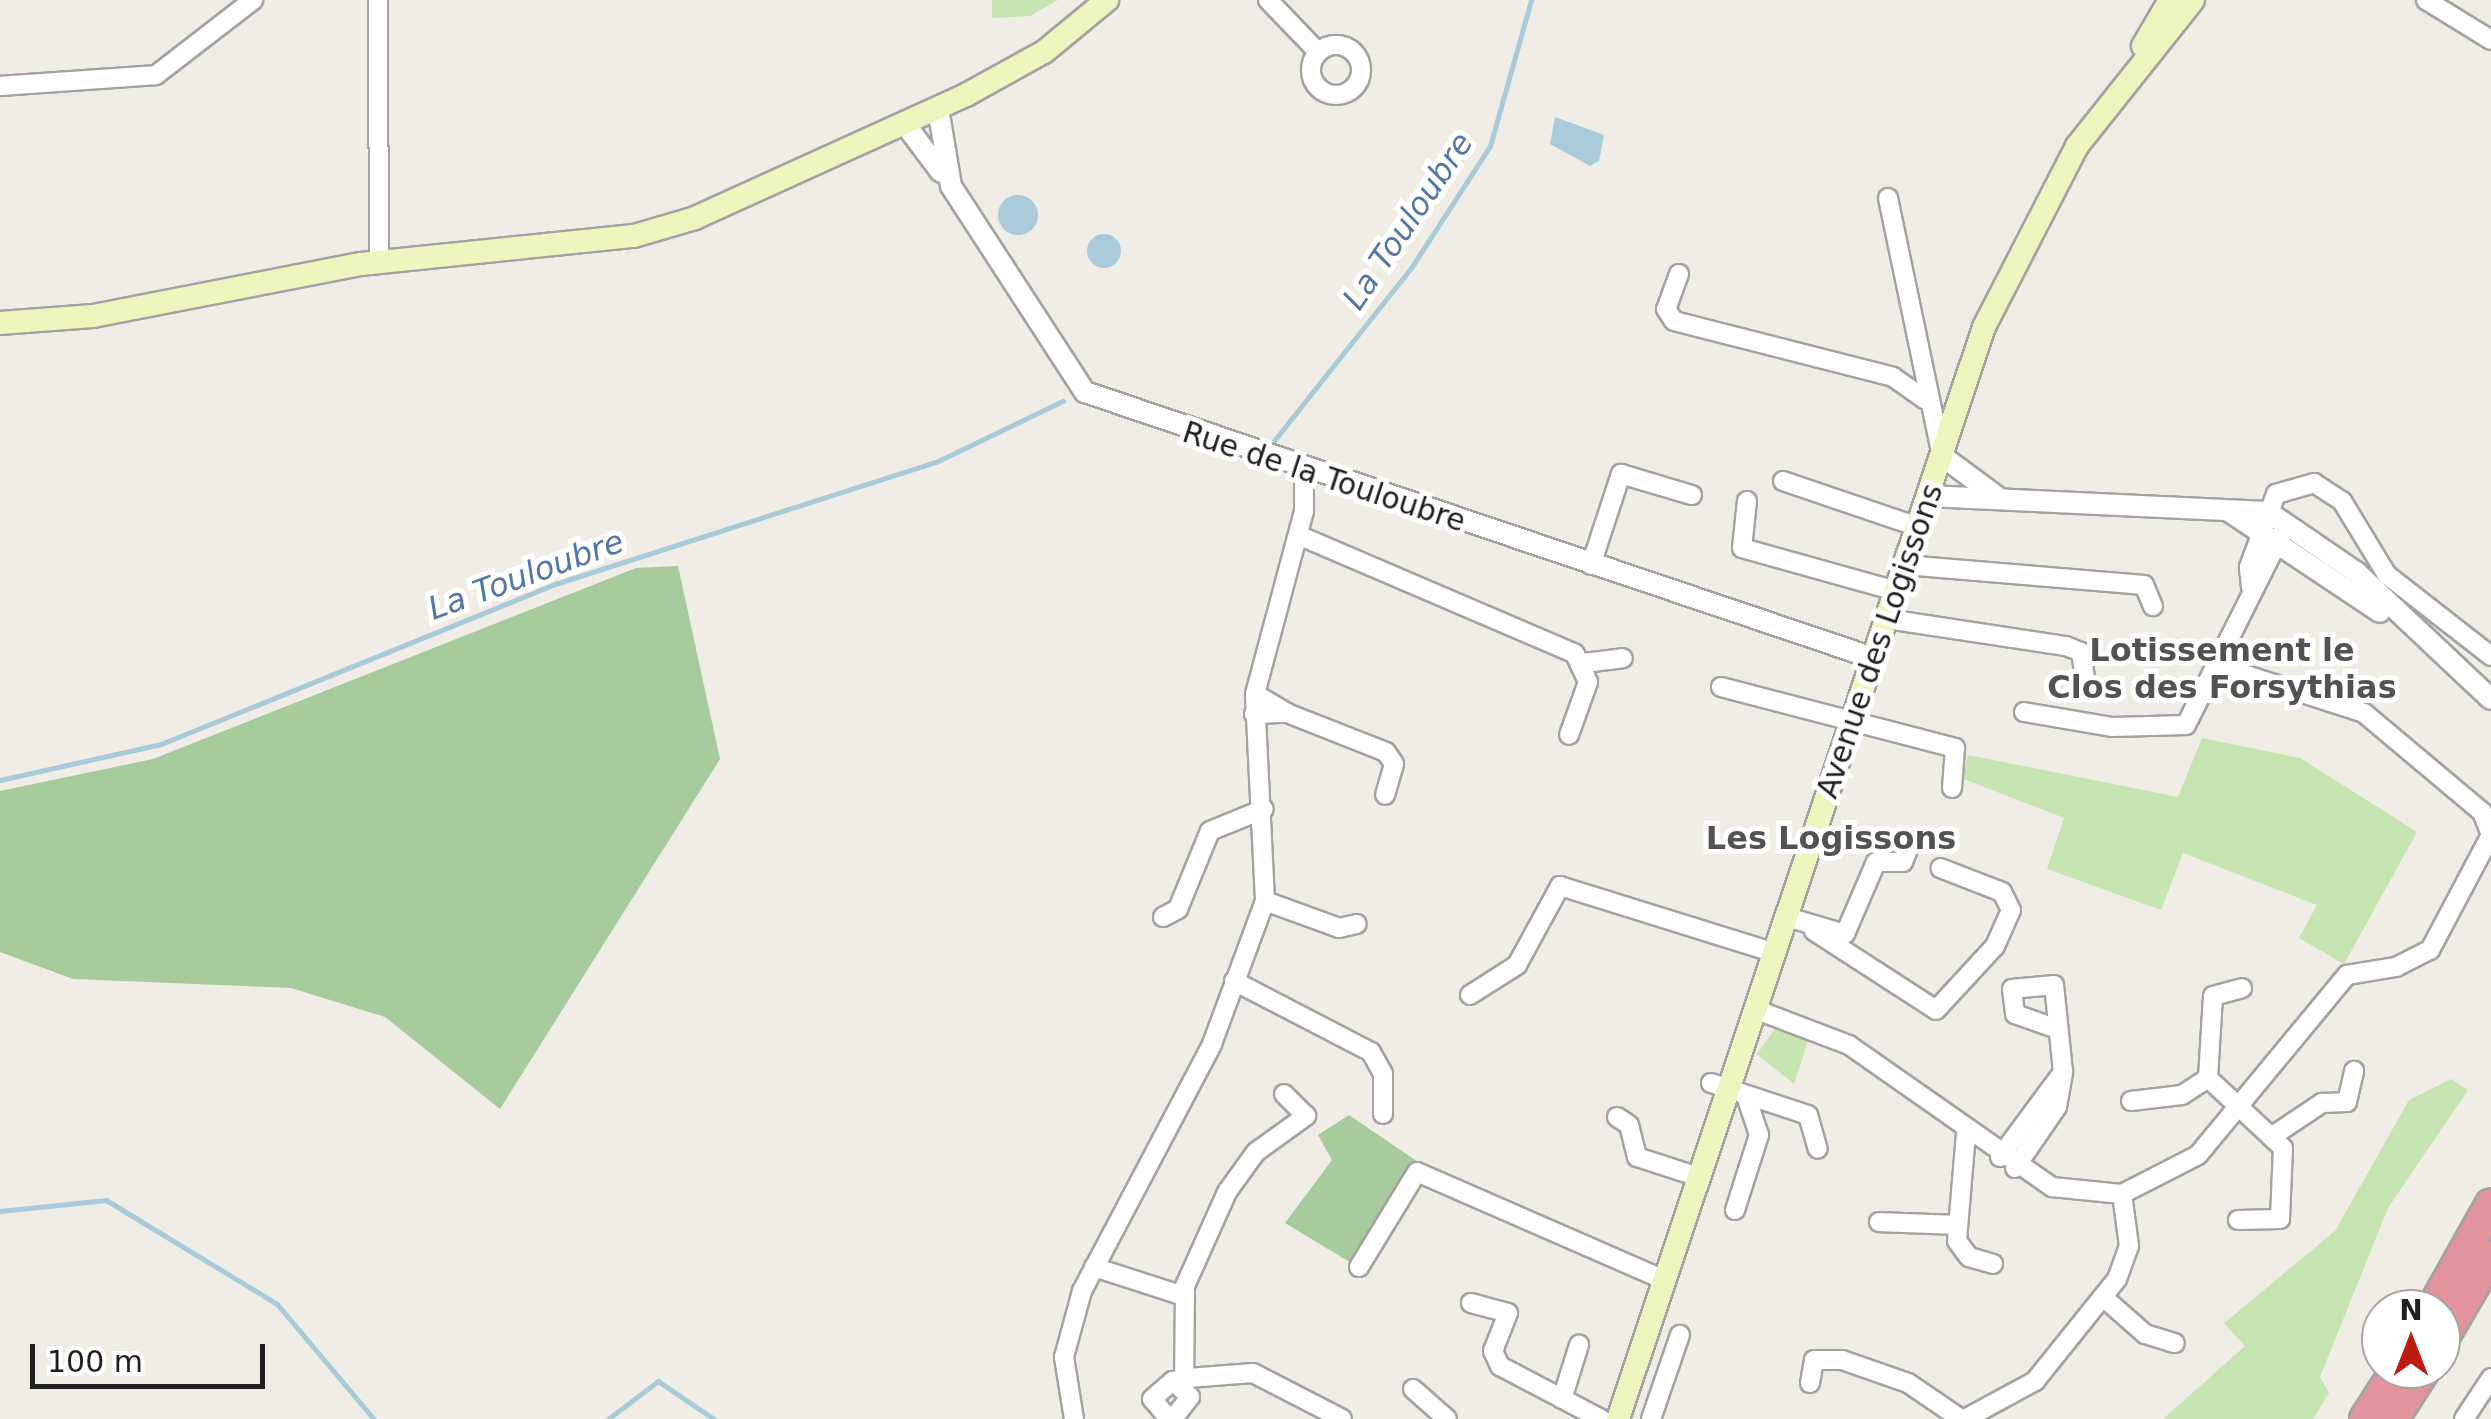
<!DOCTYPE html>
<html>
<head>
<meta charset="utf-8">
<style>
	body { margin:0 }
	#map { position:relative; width:2491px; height:1419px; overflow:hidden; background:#efede6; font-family:"DejaVu Sans",sans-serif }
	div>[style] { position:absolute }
	.grass>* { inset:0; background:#c6e5b0 }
	.forest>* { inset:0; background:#a8cb9e }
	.water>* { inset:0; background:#aacbd9 }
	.round { border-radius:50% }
	.stream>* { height:5px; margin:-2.5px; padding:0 2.5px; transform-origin:2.5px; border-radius:2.5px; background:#aacbd9 }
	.roads { filter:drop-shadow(2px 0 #a3a3a3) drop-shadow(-2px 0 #a3a3a3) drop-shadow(0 2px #a3a3a3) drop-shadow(0 -2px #a3a3a3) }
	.minor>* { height:18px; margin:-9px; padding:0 9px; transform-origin:9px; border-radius:9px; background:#fff }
	.minor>.ring { margin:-9px; padding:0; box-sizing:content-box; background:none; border:18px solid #fff; border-radius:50% }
	.tertiary>* { height:20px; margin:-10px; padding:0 10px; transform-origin:10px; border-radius:10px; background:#fff }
	.secondary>* { height:22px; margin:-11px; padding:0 11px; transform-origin:11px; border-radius:11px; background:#eef5be }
	.motorway>* { height:30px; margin:-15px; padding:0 15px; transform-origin:15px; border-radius:15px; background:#e1949c }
	span { translate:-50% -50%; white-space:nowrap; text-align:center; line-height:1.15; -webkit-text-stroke:10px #fff; paint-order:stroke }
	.street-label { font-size:30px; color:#1f1f1f }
	.water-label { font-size:32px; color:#5277a8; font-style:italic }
	.neighbourhood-label { font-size:32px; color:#525252; font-weight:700 }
	.north { position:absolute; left:2361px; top:1289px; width:100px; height:100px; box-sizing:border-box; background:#fff; border:2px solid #a5a5a5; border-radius:50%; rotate:0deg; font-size:28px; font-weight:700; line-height:40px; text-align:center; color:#1f1f1f }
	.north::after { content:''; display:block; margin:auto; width:35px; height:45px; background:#bf1c0f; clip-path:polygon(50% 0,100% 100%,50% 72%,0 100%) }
	.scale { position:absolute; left:30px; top:1344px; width:235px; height:45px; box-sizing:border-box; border:5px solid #1f1f1f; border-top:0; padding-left:12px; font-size:30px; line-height:35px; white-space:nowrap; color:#1f1f1f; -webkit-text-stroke:8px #fff; paint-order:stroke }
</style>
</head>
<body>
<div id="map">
	<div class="grass">
		<i style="clip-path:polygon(992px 0,1058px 0,1030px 16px,992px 18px)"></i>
		<i style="clip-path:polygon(2202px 738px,2300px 758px,2417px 832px,2344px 964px,2299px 938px,2317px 905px,2183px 853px,2161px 910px,2047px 869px,2064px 818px,1961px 778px,1968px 755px,2178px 797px)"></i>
		<i style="clip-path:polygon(1775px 1029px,1808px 1041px,1794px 1084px,1757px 1054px)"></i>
		<i style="clip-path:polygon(2451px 1079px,2468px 1090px,2388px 1208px,2320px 1377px,2329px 1393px,2313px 1419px,2163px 1419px,2245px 1346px,2224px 1323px,2335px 1231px,2409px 1100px)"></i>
	</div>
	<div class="forest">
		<i style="clip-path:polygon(678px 566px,720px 759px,500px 1109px,385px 1017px,291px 988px,73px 979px,0 952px,0 791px,153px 759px,636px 568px)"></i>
		<i style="clip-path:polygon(1349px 1115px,1421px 1164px,1356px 1266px,1285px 1223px,1332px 1160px,1318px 1135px)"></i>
	</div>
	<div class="water">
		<i style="clip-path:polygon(1555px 117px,1604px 135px,1599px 161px,1590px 166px,1550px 144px)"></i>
		<i class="round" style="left:998px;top:195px;width:40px;height:40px"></i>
		<i class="round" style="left:1087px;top:234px;width:34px;height:34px"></i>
	</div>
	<div class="stream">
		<i style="left:1273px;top:442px;width:222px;rotate:-51.6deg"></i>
		<i style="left:1411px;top:268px;width:145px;rotate:-57.1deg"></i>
		<i style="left:1490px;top:146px;width:152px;rotate:-74.3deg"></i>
		<i style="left:0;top:780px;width:165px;rotate:-12.6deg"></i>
		<i style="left:161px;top:744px;width:422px;rotate:-22.1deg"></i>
		<i style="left:552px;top:585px;width:403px;rotate:-17.8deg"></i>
		<i style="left:936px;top:462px;width:141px;rotate:-25.7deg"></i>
		<i style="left:0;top:1211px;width:107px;rotate:-5.9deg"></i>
		<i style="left:106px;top:1200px;width:200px;rotate:31.3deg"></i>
		<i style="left:277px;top:1304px;width:150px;rotate:49.9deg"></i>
		<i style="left:608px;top:1419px;width:63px;rotate:-37.2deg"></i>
		<i style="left:658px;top:1381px;width:68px;rotate:34.2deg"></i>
	</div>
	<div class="roads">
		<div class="minor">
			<i style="left:378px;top:0;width:262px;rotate:89.8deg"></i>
			<i style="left:1268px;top:0;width:72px;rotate:46.1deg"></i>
			<i style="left:2426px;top:0;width:76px;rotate:31.6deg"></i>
			<i class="ring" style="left:1311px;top:45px;width:32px;height:32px"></i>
			<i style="left:0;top:86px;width:156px;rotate:-4deg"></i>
			<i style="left:156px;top:75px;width:123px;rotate:-37.7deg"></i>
			<i style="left:1888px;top:198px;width:264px;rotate:78.2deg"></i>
			<i style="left:1679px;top:274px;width:37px;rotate:110deg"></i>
			<i style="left:1666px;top:309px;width:14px;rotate:56deg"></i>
			<i style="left:1674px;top:321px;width:226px;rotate:14.3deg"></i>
			<i style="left:1893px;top:377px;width:39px;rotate:35deg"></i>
			<i style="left:1783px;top:481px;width:143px;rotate:18.8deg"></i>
			<i style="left:1747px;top:501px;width:47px;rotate:96.1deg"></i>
			<i style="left:1742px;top:548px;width:160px;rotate:15.6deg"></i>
			<i style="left:1298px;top:535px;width:301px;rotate:23.2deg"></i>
			<i style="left:1575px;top:654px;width:31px;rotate:65deg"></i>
			<i style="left:1588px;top:682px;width:56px;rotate:109.7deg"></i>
			<i style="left:1591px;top:565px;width:96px;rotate:-71.8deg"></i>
			<i style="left:1621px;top:474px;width:74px;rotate:16.5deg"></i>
			<i style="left:1905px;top:565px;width:240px;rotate:4.8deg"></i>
			<i style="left:2144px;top:585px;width:23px;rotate:67deg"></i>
			<i style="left:2251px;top:587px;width:20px;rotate:-96deg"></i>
			<i style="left:2249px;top:567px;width:78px;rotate:-69.7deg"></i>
			<i style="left:2276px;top:494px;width:40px;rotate:-16deg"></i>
			<i style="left:2314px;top:483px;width:33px;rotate:33deg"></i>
			<i style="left:2342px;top:501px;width:87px;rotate:58.7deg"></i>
			<i style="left:2387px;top:575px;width:132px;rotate:37.9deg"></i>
			<i style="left:1887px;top:619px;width:181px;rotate:8.6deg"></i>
			<i style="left:2066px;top:646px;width:16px;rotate:22deg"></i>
			<i style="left:2081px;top:652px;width:26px;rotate:81deg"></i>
			<i style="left:1584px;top:663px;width:39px;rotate:-7deg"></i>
			<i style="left:1721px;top:687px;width:242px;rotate:14.6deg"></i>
			<i style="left:1955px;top:748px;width:40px;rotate:94.3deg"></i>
			<i style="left:2024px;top:712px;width:90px;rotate:9.6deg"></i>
			<i style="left:2113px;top:727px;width:73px;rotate:-1.6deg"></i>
			<i style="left:2186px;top:725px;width:215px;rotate:-63.4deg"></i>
			<i style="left:1287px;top:713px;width:106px;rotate:21.5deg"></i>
			<i style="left:1386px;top:752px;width:14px;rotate:56deg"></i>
			<i style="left:1394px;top:764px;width:32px;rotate:106deg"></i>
			<i style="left:1254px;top:714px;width:33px;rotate:-2deg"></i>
			<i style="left:1287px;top:713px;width:37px;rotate:-149deg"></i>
			<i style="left:1265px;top:901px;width:79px;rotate:20deg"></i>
			<i style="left:1339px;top:928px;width:18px;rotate:-13deg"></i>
			<i style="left:1163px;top:917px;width:17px;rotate:-28deg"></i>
			<i style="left:1178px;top:909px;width:84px;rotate:-67.7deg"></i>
			<i style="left:1210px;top:831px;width:58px;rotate:-22.2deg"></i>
			<i style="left:1787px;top:917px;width:60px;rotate:16.3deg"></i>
			<i style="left:1845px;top:934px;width:78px;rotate:-66.7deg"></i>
			<i style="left:1876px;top:862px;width:27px"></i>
			<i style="left:1903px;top:862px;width:16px;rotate:-68deg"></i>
			<i style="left:1814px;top:931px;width:145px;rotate:32.9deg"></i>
			<i style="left:1936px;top:1010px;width:87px;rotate:-47.3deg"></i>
			<i style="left:1995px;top:946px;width:39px;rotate:-66deg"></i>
			<i style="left:2011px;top:910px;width:20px;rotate:-117deg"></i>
			<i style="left:2002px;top:892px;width:66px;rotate:-158.8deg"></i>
			<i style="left:1234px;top:981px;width:154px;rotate:27.4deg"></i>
			<i style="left:1371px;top:1052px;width:25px;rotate:61deg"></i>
			<i style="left:1383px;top:1074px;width:40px;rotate:90deg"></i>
			<i style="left:1470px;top:995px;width:56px;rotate:-32.6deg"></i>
			<i style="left:1517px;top:965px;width:90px;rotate:-61.4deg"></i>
			<i style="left:1560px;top:886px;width:225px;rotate:17.3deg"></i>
			<i style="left:1757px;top:1010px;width:98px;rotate:20.8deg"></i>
			<i style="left:1849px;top:1045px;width:248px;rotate:35deg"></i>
			<i style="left:2052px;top:1187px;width:70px;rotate:5.7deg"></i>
			<i style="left:2122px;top:1194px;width:85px;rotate:-27.2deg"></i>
			<i style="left:2198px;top:1155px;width:234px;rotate:-50.4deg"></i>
			<i style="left:2347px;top:975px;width:50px;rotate:-9.3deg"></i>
			<i style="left:2396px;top:967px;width:38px;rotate:-27deg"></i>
			<i style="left:2430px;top:950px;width:130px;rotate:-62.1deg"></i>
			<i style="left:2491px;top:835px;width:25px;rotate:-111deg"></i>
			<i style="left:2482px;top:812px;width:154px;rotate:-140deg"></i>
			<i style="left:2364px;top:713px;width:157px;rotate:-162.1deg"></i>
			<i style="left:1711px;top:1083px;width:102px;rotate:18.3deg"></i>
			<i style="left:1808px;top:1115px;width:35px;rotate:74deg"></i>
			<i style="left:2131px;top:1101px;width:51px;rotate:-6.7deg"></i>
			<i style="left:2182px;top:1095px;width:31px;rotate:-33deg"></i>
			<i style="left:1617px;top:1117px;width:14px;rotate:34deg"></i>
			<i style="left:1629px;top:1125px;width:33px;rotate:76deg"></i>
			<i style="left:1637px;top:1157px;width:65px;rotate:17.9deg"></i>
			<i style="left:1966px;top:1133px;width:108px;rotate:94.8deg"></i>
			<i style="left:1957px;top:1241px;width:20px;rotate:53deg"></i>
			<i style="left:1969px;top:1257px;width:25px;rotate:16deg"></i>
			<i style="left:2274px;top:1135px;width:58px;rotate:-33.7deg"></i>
			<i style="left:2322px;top:1103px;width:25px;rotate:-2deg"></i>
			<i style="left:2347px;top:1102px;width:32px;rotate:-77deg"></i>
			<i style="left:2000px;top:1157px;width:106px;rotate:-53.5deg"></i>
			<i style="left:2015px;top:1168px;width:74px;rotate:-55.5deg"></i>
			<i style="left:2057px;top:1107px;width:36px;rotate:-80deg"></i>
			<i style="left:2063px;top:1072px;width:87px;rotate:-95.9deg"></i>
			<i style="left:2054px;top:985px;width:42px;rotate:174.6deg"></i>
			<i style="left:2012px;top:989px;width:25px;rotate:83deg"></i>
			<i style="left:2015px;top:1014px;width:42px;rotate:19.3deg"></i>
			<i style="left:1735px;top:1210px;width:79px;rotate:-72.3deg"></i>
			<i style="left:1759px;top:1135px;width:41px;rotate:-108.4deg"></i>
			<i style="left:2238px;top:1220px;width:42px;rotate:-1.4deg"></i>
			<i style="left:2280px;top:1219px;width:71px;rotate:-87.6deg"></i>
			<i style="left:2283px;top:1148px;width:103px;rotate:-137deg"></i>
			<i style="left:2208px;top:1078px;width:82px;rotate:-86.5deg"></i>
			<i style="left:2213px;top:996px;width:30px;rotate:-15deg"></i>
			<i style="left:1879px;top:1222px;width:78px;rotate:2.2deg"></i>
			<i style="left:1094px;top:1267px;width:95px;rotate:17.9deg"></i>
			<i style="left:1359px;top:1267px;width:111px;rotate:-58.6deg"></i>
			<i style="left:1417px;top:1172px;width:270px;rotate:23.6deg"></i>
			<i style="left:2103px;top:1297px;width:56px;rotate:41.4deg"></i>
			<i style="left:2145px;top:1334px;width:31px;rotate:17deg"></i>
			<i style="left:1471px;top:1303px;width:38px;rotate:15deg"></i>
			<i style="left:1508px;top:1313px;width:41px;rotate:111.5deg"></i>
			<i style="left:1493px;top:1351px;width:17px;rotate:65deg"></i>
			<i style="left:1500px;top:1366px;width:114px;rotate:27.7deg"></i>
			<i style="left:1188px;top:1378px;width:65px;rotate:-4.4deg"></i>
			<i style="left:1253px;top:1373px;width:100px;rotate:27.3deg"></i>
			<i style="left:1810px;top:1383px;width:23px;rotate:-80deg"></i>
			<i style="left:1814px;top:1360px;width:28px"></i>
			<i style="left:1842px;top:1360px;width:70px;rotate:19.2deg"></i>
			<i style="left:1908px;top:1383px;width:64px;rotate:34.2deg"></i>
			<i style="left:1184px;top:1386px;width:100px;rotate:-89.4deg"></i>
			<i style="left:1185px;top:1286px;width:103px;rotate:-65.9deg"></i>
			<i style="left:1227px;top:1192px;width:49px;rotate:-54.1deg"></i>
			<i style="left:1256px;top:1152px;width:62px;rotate:-35.8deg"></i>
			<i style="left:1306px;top:1116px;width:31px;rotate:-135deg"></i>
			<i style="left:1413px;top:1389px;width:45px;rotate:41.4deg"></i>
			<i style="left:1562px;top:1399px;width:57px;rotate:-72.5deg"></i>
			<i style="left:1074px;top:1419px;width:63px;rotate:-99.2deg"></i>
			<i style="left:1064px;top:1357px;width:68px;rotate:-74.7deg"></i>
			<i style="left:1082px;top:1291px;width:279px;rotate:-62.2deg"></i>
			<i style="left:1212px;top:1044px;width:153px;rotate:-69.7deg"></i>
			<i style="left:1265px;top:901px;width:207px;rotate:-92.8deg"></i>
			<i style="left:1255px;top:694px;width:189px;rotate:-75deg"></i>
			<i style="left:1304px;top:511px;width:38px;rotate:-90deg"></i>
			<i style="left:1169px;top:1419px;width:26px;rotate:-130deg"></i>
			<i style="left:1152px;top:1399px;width:28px;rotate:-41deg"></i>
			<i style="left:1173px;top:1381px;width:23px;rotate:43deg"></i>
			<i style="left:1190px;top:1397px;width:28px;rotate:128deg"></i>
			<i style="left:1651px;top:1419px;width:89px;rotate:-71deg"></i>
			<i style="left:1965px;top:1419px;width:80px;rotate:-28.5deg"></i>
			<i style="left:2035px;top:1381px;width:131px;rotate:-51.2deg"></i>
			<i style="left:2117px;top:1279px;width:35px;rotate:-70deg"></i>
			<i style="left:2129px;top:1246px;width:52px;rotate:-97.7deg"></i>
			<i style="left:2464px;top:1419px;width:49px;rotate:-56.6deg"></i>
		</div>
		<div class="tertiary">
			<i style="left:938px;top:108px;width:79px;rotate:80.5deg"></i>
			<i style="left:951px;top:186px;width:246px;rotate:57deg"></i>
			<i style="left:1085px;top:392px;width:832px;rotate:18.65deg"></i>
			<i style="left:905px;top:124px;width:60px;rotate:53.1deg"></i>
			<i style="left:1942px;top:456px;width:67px;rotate:36.5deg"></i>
			<i style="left:1928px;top:496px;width:340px;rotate:2.7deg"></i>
			<i style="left:2268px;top:512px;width:107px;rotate:34.3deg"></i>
			<i style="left:2356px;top:572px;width:185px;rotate:43.3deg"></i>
			<i style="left:2230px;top:512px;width:180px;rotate:33.7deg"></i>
		</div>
		<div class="secondary">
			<i style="left:2143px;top:46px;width:53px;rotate:-59.6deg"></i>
			<i style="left:0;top:323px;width:93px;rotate:-4.3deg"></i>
			<i style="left:93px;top:316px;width:273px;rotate:-11deg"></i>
			<i style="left:361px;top:264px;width:274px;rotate:-5.9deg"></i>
			<i style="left:634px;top:236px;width:64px;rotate:-16.4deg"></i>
			<i style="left:695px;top:218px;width:298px;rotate:-24.4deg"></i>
			<i style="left:966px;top:95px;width:89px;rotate:-28.9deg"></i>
			<i style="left:1044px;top:52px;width:82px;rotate:-39.5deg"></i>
			<i style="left:1618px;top:1419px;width:1152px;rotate:-71.47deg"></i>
			<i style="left:1984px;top:327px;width:203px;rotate:-62.8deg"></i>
			<i style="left:2077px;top:146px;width:186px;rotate:-51.5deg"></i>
		</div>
		<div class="motorway">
			<i style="left:2432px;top:1309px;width:120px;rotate:-60.7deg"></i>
			<i style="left:2441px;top:1342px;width:99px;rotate:-59.8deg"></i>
			<i style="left:2365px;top:1419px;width:59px;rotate:-57.4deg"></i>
			<i style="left:2393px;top:1419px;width:59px;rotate:-57.4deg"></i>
		</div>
	</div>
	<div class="street-label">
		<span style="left:1324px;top:477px;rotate:18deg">Rue de la Touloubre</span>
		<span style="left:1880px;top:641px;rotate:-71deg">Avenue des Logissons</span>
	</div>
	<div class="water-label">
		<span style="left:1408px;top:221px;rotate:-56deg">La Touloubre</span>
		<span style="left:526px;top:575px;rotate:-20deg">La Touloubre</span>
	</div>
	<div class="neighbourhood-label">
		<span style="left:2222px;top:669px">Lotissement le<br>Clos des Forsythias</span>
		<span style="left:1831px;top:838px">Les Logissons</span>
	</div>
	<div class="north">N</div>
	<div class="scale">100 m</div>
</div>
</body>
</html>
